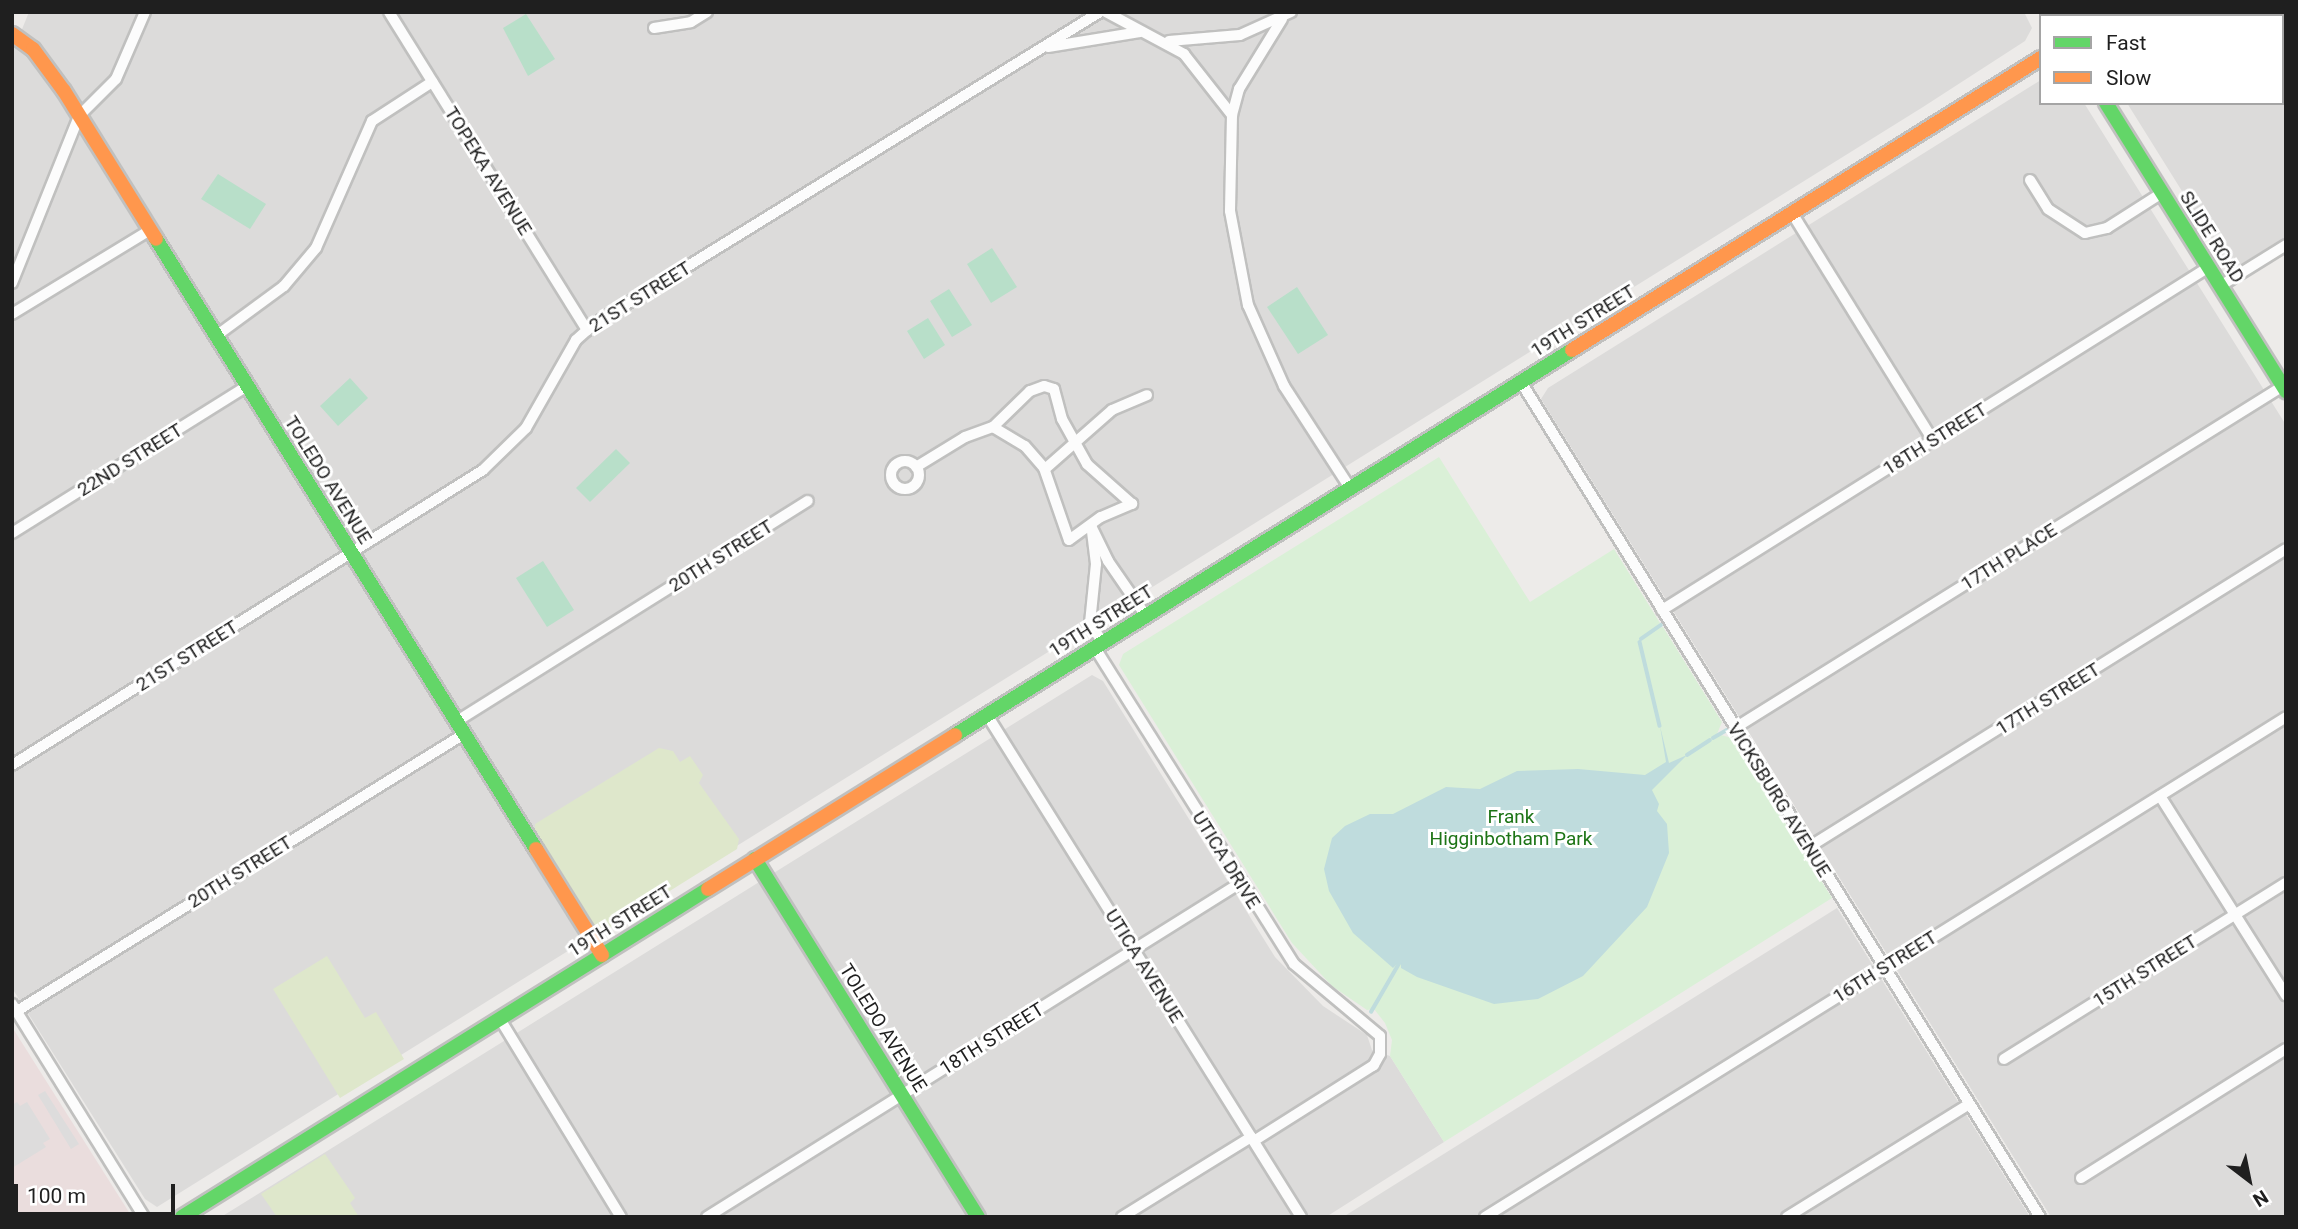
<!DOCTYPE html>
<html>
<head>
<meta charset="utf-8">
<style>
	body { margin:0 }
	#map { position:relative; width:2298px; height:1229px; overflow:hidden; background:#edebe9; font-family:Roboto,sans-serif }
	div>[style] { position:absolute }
	.residential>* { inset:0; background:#dcdbda }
	.commercial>* { inset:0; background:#eadddd }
	.grass>* { inset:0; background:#dee7cb }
	.park>* { inset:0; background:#daf0d7 }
	.pitch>* { inset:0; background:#b8dfc9 }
	.parking>* { inset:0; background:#dddcdc }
	.water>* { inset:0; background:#bfdcdd }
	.stream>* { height:3.5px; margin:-1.75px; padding:0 1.75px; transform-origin:1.75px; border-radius:1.75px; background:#bfdcdd }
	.roads { filter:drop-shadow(2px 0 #c0c0bf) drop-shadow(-2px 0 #c0c0bf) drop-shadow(0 2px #c0c0bf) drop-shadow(0 -2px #c0c0bf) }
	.street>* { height:10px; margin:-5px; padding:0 5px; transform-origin:5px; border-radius:5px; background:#fcfcfc }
	.street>.ring { margin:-5px; padding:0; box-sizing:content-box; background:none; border:10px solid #fcfcfc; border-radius:50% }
	.fast>* { height:14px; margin:-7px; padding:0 7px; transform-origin:7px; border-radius:7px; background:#63d668 }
	.slow>* { height:14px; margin:-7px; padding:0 7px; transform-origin:7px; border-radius:7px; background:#ff974d }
	span { translate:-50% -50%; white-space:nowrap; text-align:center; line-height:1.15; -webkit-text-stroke:6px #fff; paint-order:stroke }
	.street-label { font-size:19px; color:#1f1f1f }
	.park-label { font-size:19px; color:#1d7416 }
	.frame { position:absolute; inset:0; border:14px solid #1f1f1f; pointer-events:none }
	.legend { position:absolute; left:2039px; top:14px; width:245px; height:91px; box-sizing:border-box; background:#fff; border:2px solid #a5a5a5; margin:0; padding:9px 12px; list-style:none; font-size:21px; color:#1f1f1f }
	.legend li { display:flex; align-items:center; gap:14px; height:35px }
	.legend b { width:35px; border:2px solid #a5a5a5 }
	.north { position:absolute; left:2214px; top:1145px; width:70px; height:70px; -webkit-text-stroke:5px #fff; paint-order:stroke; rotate:148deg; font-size:19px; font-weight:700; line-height:28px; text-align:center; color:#1f1f1f }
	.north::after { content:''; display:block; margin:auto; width:24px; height:32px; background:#1f1f1f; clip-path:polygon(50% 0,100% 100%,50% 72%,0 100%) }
	.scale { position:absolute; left:14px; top:1184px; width:161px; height:32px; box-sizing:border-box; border:4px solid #1f1f1f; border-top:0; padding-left:9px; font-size:21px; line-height:24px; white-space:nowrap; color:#1f1f1f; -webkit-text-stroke:5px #fff; paint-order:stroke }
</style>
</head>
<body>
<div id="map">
	<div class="residential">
		<i style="clip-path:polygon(29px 12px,2024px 12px,2032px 28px,2025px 41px,1923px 107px,157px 1207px,145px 1199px,12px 988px,12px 54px)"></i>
		<i style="clip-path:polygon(2151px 12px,2286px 12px,2286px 236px,2240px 265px,2225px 260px,2127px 103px,2282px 103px,2282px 16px,2146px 16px)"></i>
		<i style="clip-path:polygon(2041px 80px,2041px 103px,2084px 103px,2286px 425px,2286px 1217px,2051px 1217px,1541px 399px,1548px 388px)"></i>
		<i style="clip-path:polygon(1092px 675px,1103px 681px,1275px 957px,1323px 1006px,1367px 1035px,1372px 1050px,1390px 1056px,1444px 1142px,1326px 1217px,221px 1217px)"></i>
		<i style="clip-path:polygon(1837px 908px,2030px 1217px,1343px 1217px)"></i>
	</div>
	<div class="commercial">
		<i style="clip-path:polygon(12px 1027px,132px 1217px,12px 1217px)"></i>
	</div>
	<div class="grass">
		<i style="clip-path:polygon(659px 748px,673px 751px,680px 762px,690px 756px,703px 775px,699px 783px,739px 839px,737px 849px,604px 932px,595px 928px,535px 831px,535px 824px)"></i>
		<i style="clip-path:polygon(327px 956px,365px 1018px,376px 1012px,404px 1059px,340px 1098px,273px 989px)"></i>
		<i style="clip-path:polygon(325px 1154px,355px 1198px,350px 1203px,359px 1217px,277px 1217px,261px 1194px)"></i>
	</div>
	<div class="park">
		<i style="clip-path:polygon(1439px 457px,1530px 602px,1614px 549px,1660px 623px,1653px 629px,1663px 627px,1722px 722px,1717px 734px,1732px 738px,1832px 898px,1444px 1142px,1390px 1056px,1392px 1040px,1385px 1023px,1374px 1009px,1367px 1010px,1332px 986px,1292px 943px,1119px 665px,1123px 654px)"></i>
	</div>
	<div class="pitch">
		<i style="clip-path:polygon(526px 14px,555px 59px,528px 76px,503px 28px)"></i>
		<i style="clip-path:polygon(218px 174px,266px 204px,250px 229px,201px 199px)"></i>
		<i style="clip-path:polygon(992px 248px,1017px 287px,991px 303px,967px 264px)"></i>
		<i style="clip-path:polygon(1297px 287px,1328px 335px,1298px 354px,1267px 307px)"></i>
		<i style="clip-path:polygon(949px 289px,972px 325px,952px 337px,930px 301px)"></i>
		<i style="clip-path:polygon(928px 318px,945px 345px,924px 359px,907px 331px)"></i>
		<i style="clip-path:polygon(350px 378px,368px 398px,338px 426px,320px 406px)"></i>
		<i style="clip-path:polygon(616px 449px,630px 463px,590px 502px,576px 488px)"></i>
		<i style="clip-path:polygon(543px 561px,574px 610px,547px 627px,516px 578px)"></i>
	</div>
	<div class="parking">
		<i style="clip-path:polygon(45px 1091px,79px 1144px,71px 1149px,38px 1095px)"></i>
		<i style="clip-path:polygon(17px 1102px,20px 1106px,27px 1102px,50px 1139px,43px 1143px,46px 1147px,12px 1168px,12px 1105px)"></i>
	</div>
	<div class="water">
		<i style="clip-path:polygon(1660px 726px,1669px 763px,1687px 755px,1652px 790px,1659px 804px,1657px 811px,1667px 824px,1669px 853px,1647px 907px,1583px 976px,1538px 999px,1494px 1004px,1417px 977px,1401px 968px,1401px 960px,1393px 968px,1353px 933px,1329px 891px,1324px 869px,1332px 838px,1345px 826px,1370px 814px,1393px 814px,1446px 787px,1480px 789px,1517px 771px,1578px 769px,1645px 775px,1666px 762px)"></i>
	</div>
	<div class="stream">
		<i style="left:1641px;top:639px;width:24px;rotate:-35deg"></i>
		<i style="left:1640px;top:642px;width:86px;rotate:76.6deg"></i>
		<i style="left:1713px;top:738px;width:16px;rotate:-30deg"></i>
		<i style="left:1687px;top:755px;width:27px;rotate:-33deg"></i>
		<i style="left:1371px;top:1012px;width:58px;rotate:-59.9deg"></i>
	</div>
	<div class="roads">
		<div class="street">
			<i style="left:389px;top:12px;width:375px;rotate:58.1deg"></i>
			<i style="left:1106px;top:12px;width:89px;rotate:28.3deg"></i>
			<i style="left:1184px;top:54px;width:78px;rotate:51.8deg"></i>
			<i style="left:1232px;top:115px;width:96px;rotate:91.2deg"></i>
			<i style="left:1230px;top:211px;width:96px;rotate:79.2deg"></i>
			<i style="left:1248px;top:305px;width:89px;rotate:66deg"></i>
			<i style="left:1284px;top:386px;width:121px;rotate:57.1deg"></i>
			<i style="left:654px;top:28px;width:37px;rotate:-9deg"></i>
			<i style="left:691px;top:22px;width:19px;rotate:-32deg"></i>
			<i style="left:1169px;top:41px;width:71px;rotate:-4.8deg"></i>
			<i style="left:1240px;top:35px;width:56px;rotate:-24.3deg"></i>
			<i style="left:2282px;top:45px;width:4px;rotate:-27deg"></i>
			<i style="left:1048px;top:47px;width:93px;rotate:-9.3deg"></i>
			<i style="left:1232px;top:115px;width:27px;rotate:-75deg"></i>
			<i style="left:1239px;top:89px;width:82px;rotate:-58.4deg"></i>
			<i style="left:2030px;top:180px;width:34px;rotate:58deg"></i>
			<i style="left:2048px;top:209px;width:44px;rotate:33deg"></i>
			<i style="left:2085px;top:233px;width:23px;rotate:-13deg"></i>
			<i style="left:2107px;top:228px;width:65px;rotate:-32.5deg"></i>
			<i style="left:1792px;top:213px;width:267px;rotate:58.2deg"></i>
			<i style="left:12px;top:283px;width:180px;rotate:-68.1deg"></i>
			<i style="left:79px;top:116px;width:52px;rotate:-45deg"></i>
			<i style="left:116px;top:79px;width:73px;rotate:-66.6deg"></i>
			<i style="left:2220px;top:286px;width:78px;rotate:-31.8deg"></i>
			<i style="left:12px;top:314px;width:162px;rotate:-31.3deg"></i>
			<i style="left:216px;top:336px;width:84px;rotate:-36.3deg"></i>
			<i style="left:284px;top:286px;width:50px;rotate:-49.9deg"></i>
			<i style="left:316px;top:248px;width:139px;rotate:-66.2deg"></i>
			<i style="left:372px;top:121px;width:72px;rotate:-33deg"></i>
			<i style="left:1521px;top:382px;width:983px;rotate:58.14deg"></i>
			<i class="ring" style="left:891px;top:461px;width:18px;height:18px"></i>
			<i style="left:916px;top:467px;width:57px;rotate:-31.5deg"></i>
			<i style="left:965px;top:437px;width:30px;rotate:-20deg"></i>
			<i style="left:993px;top:427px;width:37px;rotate:31deg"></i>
			<i style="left:1025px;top:446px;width:29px;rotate:49deg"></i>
			<i style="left:1044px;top:468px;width:76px;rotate:70.9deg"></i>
			<i style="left:1069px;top:540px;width:39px;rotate:-36deg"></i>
			<i style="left:1101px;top:517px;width:34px;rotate:-23deg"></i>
			<i style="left:1132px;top:504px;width:60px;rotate:-138.4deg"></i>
			<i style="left:1087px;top:464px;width:51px;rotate:-119.1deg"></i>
			<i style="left:1062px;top:419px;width:31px;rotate:-105deg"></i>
			<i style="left:1054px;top:389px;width:10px;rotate:-163deg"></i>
			<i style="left:1044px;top:386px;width:15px;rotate:160deg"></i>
			<i style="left:1030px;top:391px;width:52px;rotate:135.8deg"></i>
			<i style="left:1045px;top:469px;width:89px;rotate:-41.4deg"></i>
			<i style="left:1112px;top:410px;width:38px;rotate:-23deg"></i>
			<i style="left:12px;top:533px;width:277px;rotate:-32deg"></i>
			<i style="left:1662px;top:610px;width:646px;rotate:-32.09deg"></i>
			<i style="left:1103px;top:643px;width:24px;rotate:-123deg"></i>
			<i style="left:1090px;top:623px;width:59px;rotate:-84.2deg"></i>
			<i style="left:1096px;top:564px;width:38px;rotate:-97deg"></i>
			<i style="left:1091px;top:526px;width:39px;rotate:64deg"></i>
			<i style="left:1108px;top:561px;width:67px;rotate:55.4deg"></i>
			<i style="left:1095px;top:648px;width:373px;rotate:57.8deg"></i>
			<i style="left:1294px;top:964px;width:112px;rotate:39.9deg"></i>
			<i style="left:1380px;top:1036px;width:18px;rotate:90deg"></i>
			<i style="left:1380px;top:1054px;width:13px;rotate:119deg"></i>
			<i style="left:1374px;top:1065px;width:142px;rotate:147.7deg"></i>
			<i style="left:987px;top:715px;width:592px;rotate:57.97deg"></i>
			<i style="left:457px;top:721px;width:414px;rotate:-32.1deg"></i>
			<i style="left:1735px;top:728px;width:646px;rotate:-31.97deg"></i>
			<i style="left:12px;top:765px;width:556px;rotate:-32.06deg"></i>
			<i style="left:483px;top:470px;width:60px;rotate:-44.3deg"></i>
			<i style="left:526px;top:428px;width:101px;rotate:-60.4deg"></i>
			<i style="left:576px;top:340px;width:24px;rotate:-42deg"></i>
			<i style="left:594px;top:324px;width:594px;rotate:-31.66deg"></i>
			<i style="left:2160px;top:796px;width:236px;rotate:57.7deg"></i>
			<i style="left:1809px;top:847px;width:562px;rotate:-31.99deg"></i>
			<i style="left:12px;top:1004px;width:251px;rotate:58.2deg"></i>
			<i style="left:17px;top:1011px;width:526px;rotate:-31.79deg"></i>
			<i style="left:500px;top:1019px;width:232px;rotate:58.6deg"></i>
			<i style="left:2004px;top:1059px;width:332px;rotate:-32deg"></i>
			<i style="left:2081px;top:1178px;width:242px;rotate:-32.2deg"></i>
			<i style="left:707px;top:1217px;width:629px;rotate:-32.07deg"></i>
			<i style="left:1122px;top:1217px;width:152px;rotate:-31.8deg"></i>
			<i style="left:1485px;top:1217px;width:944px;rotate:-31.97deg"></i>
			<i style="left:1787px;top:1217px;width:214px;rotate:-31.8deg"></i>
		</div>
		<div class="fast">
			<i style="left:2049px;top:12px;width:4px;rotate:63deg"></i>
			<i style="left:2108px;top:16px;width:6px;rotate:-39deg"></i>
			<i style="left:2106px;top:103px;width:340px;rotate:58deg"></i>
			<i style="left:156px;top:239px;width:719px;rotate:58.08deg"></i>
			<i style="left:955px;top:735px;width:727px;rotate:-31.96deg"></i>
			<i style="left:755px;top:859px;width:422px;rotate:58.1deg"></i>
			<i style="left:182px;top:1217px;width:620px;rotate:-31.95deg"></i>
		</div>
		<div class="slow">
			<i style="left:12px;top:34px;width:26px;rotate:36deg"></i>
			<i style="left:33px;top:49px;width:52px;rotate:53.6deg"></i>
			<i style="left:64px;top:91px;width:174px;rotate:58.1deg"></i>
			<i style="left:1572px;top:350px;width:552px;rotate:-31.91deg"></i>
			<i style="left:536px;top:849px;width:125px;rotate:58.1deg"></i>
			<i style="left:708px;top:889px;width:291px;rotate:-31.9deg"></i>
		</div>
	</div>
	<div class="street-label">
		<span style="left:488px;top:171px;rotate:58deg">TOPEKA AVENUE</span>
		<span style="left:2212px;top:237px;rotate:58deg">SLIDE ROAD</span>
		<span style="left:640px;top:297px;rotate:-32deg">21ST STREET</span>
		<span style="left:1583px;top:321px;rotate:-32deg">19TH STREET</span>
		<span style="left:1935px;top:439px;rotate:-32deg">18TH STREET</span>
		<span style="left:130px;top:460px;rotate:-32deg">22ND STREET</span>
		<span style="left:328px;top:480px;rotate:58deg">TOLEDO AVENUE</span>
		<span style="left:721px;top:556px;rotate:-32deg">20TH STREET</span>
		<span style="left:2009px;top:557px;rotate:-32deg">17TH PLACE</span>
		<span style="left:1101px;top:621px;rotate:-32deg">19TH STREET</span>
		<span style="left:187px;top:656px;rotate:-32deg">21ST STREET</span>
		<span style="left:2048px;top:699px;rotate:-32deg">17TH STREET</span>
		<span style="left:1779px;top:800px;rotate:58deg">VICKSBURG AVENUE</span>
		<span style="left:1226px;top:860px;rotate:58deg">UTICA DRIVE</span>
		<span style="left:240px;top:872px;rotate:-32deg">20TH STREET</span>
		<span style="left:620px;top:921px;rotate:-32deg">19TH STREET</span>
		<span style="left:1144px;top:966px;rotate:58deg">UTICA AVENUE</span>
		<span style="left:1885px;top:967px;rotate:-32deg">16TH STREET</span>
		<span style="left:2145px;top:971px;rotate:-32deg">15TH STREET</span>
		<span style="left:883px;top:1028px;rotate:58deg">TOLEDO AVENUE</span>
		<span style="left:992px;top:1039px;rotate:-32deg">18TH STREET</span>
	</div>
	<div class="park-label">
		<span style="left:1511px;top:828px">Frank<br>Higginbotham Park</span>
	</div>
	<div class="frame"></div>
	<ul class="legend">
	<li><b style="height:9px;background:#63d668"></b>Fast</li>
	<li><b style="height:9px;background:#ff974d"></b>Slow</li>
	</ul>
	<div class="north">N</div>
	<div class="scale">100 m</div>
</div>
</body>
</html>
